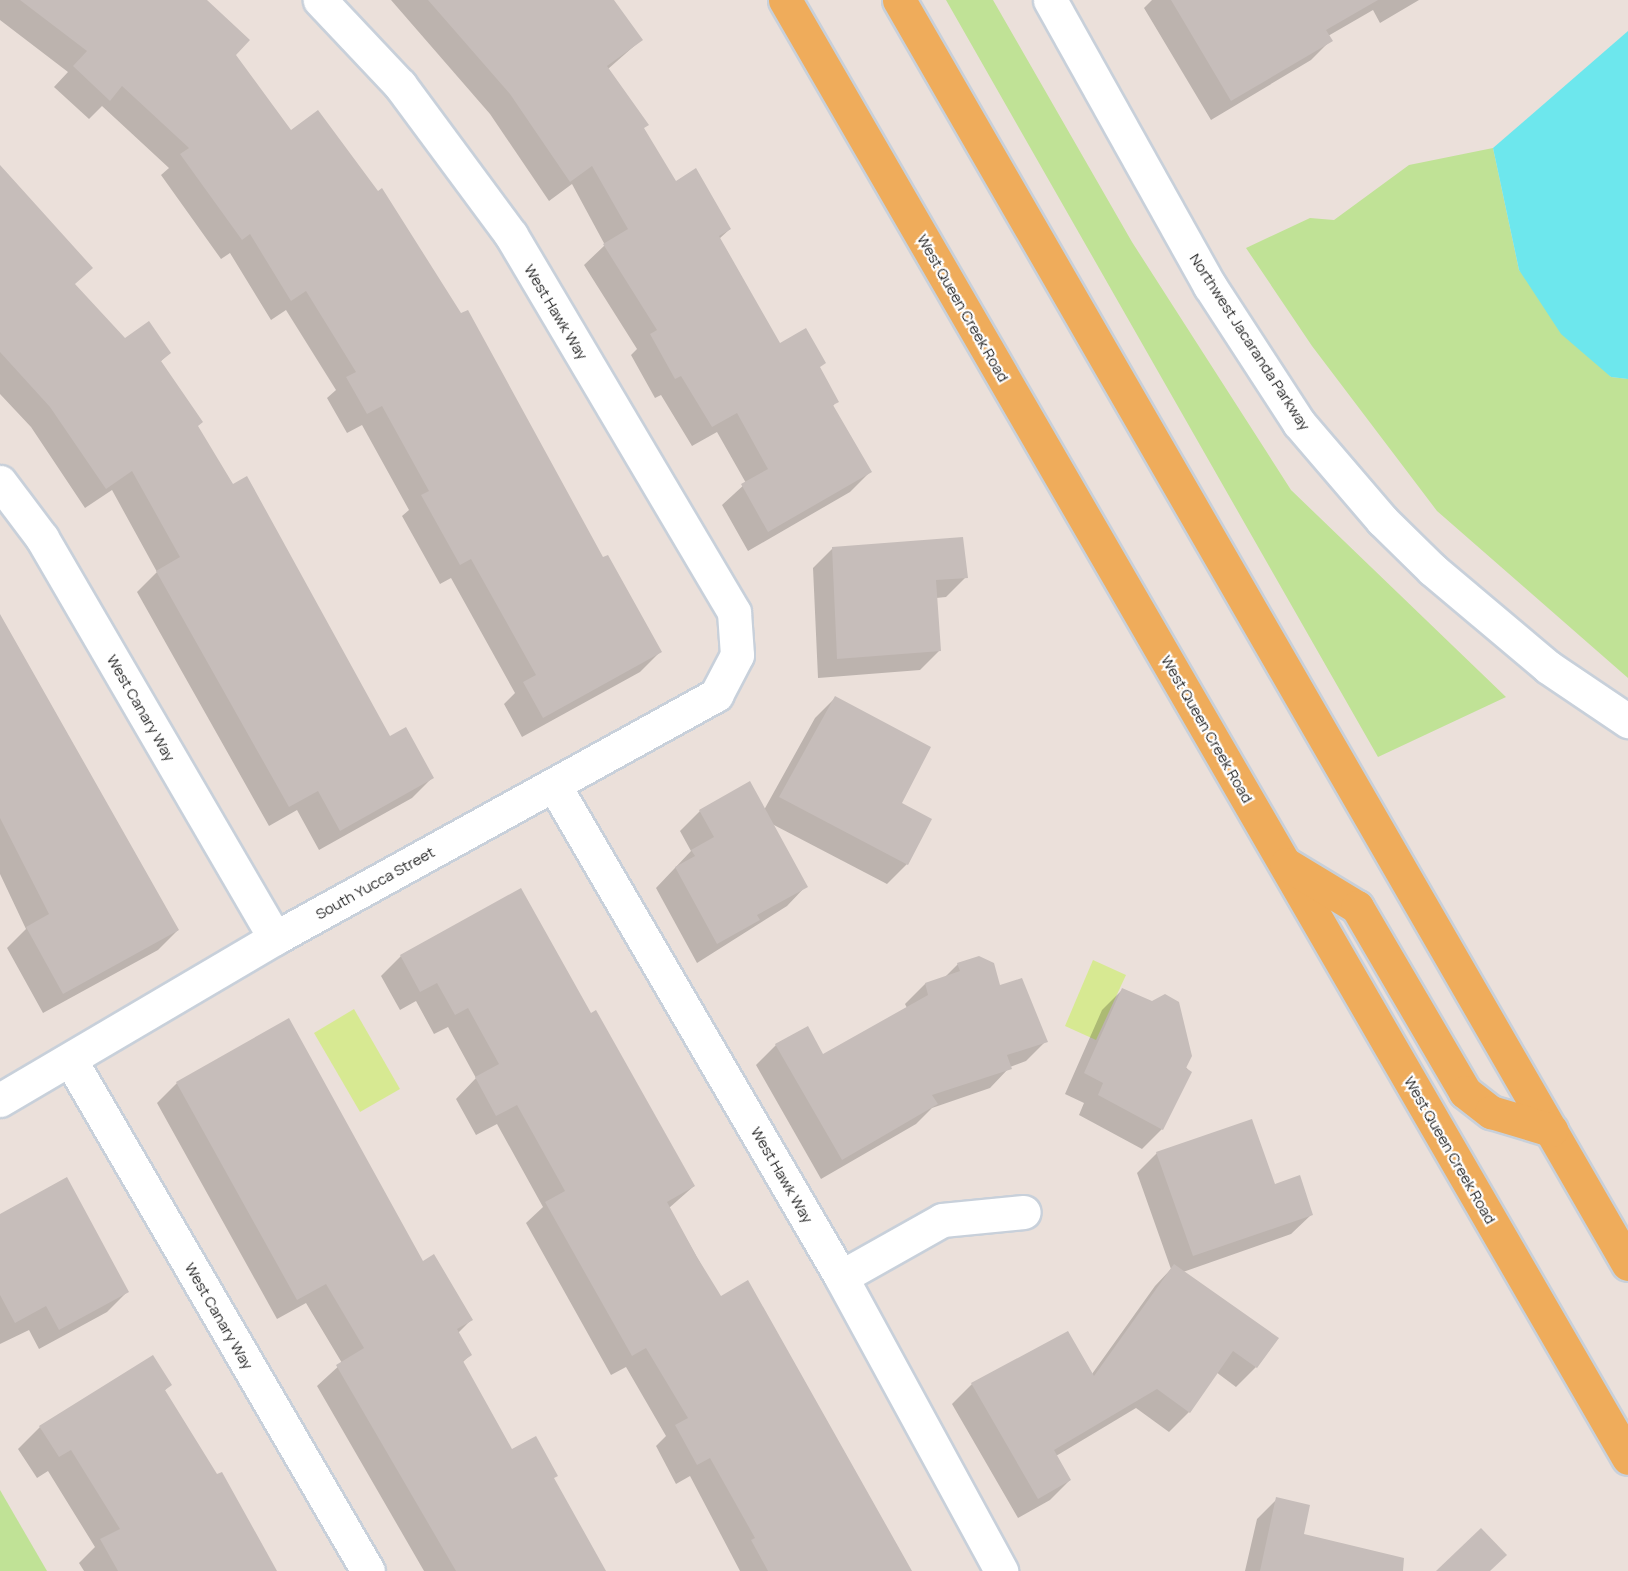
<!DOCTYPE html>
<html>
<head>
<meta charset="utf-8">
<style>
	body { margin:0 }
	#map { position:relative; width:1628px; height:1571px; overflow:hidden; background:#ebe0da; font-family:Manrope,sans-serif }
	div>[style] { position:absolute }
	.green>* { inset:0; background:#c0e296 }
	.pitch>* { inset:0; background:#d7e992 }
	.water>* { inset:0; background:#6de7ed }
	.shadow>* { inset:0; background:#0003 }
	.building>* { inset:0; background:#c6bdba }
	.roads { filter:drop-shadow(2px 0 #c8d0da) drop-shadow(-2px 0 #c8d0da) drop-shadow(0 2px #c8d0da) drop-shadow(0 -2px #c8d0da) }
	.minor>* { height:33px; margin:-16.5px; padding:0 16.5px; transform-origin:16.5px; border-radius:16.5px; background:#fff }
	.tertiary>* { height:33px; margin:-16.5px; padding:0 16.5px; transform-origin:16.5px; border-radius:16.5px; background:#fff }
	.primary>* { height:33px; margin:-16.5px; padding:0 16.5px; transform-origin:16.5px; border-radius:16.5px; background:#efac5b }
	span { translate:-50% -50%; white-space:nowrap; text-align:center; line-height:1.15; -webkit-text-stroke:4.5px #fff; paint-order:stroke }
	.street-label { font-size:15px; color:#282828 }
</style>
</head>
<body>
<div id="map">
	<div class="green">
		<i style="clip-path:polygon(946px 0,993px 0,1132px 242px,1291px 490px,1506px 697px,1378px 757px)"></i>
		<i style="clip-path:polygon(1493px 148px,1519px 270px,1611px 377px,1628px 379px,1628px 678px,1437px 511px,1312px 346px,1246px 248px,1310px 218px,1334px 220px,1409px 165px)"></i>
		<i style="clip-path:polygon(0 1490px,47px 1571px,0 1571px)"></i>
	</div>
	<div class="pitch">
		<i style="clip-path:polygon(1093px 960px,1126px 975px,1096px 1040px,1065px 1026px)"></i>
		<i style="clip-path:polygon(354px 1009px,400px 1089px,360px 1112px,314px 1033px)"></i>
	</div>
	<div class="water">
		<i style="clip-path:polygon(1628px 31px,1628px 379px,1611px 377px,1561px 334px,1519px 270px,1493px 148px)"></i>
	</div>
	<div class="shadow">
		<i style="clip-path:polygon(0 0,204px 0,234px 54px,603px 559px,660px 652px,640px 672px,522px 737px,504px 704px,515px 693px,451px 578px,440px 584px,402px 516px,409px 510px,362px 425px,347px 433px,327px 398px,336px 390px,286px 310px,271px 320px,230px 253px,221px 259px,161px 175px,169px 168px,102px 106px,89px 119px,54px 87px,68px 72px,0 20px)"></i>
		<i style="clip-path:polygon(391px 0,612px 0,641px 40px,608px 69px,675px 183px,730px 229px,719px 239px,779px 345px,819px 368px,837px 401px,832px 407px,870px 472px,850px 492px,748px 551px,722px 505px,746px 483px,717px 432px,692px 446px,661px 395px,655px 398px,631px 355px,637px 349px,584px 265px,605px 245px,572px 184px,549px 201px,490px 114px)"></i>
		<i style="clip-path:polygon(1152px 0,1419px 0,1380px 23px,1373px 10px,1328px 36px,1331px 40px,1311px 60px,1211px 120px,1144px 8px)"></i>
		<i style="clip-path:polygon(0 168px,73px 285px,124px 340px,169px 353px,160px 362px,197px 427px,390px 738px,432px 778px,412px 798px,319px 850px,297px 810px,269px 826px,137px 592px,157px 572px,112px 490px,85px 508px,31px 427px,0 394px)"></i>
		<i style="clip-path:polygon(833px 548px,966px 577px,946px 597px,936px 598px,940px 650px,920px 670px,818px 678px,813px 568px)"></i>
		<i style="clip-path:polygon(0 619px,178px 930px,158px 950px,43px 1013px,7px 948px,26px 929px,0 874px)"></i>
		<i style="clip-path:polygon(835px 698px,900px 803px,907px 864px,887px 884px,772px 824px,806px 886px,787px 906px,697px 963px,656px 888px,691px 851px,680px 831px,700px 811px,764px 810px,815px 718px)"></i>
		<i style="clip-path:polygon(401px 956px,590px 1015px,694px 1186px,669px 1208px,720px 1298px,910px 1571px,740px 1571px,690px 1476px,676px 1484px,656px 1446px,666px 1436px,626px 1367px,611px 1375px,526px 1223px,543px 1207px,497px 1124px,476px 1135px,456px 1099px,476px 1078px,448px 1027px,434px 1034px,416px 1001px,400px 1010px,381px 976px)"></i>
		<i style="clip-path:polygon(958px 964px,999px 987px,1046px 1041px,1026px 1061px,1010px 1067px,990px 1088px,932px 1108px,916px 1124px,821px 1179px,756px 1065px,776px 1045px,823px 1056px,907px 1008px,905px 1004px,925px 984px,944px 978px)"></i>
		<i style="clip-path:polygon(1122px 990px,1190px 1072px,1162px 1129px,1142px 1149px,1079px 1115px,1084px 1103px,1065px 1094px,1102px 1010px)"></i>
		<i style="clip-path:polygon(177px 1083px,422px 1263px,471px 1320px,458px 1333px,470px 1355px,462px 1363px,511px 1451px,553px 1479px,593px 1571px,424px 1571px,317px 1386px,342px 1363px,306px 1303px,277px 1319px,157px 1103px)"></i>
		<i style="clip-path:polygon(1157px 1153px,1274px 1186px,1311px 1215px,1291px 1234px,1183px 1272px,1256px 1367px,1236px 1387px,1216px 1372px,1189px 1412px,1169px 1432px,1136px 1408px,1056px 1456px,1070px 1480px,1050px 1500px,1018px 1518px,952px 1404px,972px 1384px,1068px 1333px,1092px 1374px,1155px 1286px,1171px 1269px,1137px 1173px)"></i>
		<i style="clip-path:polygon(0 1215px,127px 1292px,107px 1312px,39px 1349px,29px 1330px,0 1344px)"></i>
		<i style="clip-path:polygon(170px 1385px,164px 1391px,274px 1571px,84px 1571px,79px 1563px,95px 1547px,48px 1471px,37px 1478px,18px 1449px,40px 1427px)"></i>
		<i style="clip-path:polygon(1277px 1499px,1302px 1535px,1370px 1571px,1245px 1571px,1257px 1519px)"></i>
	</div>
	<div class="building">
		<i style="clip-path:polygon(20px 0,207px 0,250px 40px,236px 55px,291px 130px,318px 110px,378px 191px,382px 188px,461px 313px,468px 310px,603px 557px,608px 555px,662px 652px,543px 718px,523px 682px,536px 675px,471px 559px,460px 565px,421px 495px,429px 491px,382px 406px,367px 414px,346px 377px,356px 372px,306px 291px,291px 301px,250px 234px,242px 240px,180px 154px,189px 148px,122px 86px,110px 101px,73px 66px,87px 51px)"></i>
		<i style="clip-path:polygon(428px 0,614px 0,643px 40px,607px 66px,649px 125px,644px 128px,676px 181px,696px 168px,731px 229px,719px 236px,780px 343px,806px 328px,826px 363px,820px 367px,839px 402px,833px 405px,872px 472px,768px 532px,741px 484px,768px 469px,737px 413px,712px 427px,681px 376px,675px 379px,650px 334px,657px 330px,603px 244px,628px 229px,592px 166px,570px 182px,510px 94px)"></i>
		<i style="clip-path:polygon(1171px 0,1378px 0,1326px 30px,1333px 41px,1231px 101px)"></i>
		<i style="clip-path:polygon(0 165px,93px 268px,75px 284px,125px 338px,149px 321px,171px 353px,161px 361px,203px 422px,198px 426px,233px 484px,247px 476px,390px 736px,406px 727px,434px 778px,340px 831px,318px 791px,289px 807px,156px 571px,180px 557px,132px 471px,106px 489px,50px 407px,0 352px)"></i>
		<i style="clip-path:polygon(963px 537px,968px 578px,936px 580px,941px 651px,837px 659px,832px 547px)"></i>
		<i style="clip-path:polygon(0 614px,179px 930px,63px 994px,26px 927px,49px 914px,0 818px)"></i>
		<i style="clip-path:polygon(835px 696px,931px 747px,902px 803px,932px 819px,908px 865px,779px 797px)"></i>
		<i style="clip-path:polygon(750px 781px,808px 887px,757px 915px,760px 920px,717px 944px,675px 867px,695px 856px,691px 850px,714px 837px,699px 810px)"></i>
		<i style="clip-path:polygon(521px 888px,591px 1013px,596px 1010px,695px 1186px,667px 1202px,697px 1257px,721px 1296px,748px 1280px,912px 1571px,768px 1571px,751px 1540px,755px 1538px,710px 1458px,697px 1465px,675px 1425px,688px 1418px,646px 1348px,632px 1356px,545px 1202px,565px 1191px,517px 1105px,496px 1116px,475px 1077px,499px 1064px,468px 1008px,455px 1015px,437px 983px,420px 992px,400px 955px)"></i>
		<i style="clip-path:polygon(979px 956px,994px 963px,1000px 985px,1022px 978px,1048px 1042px,1007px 1055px,1012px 1069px,932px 1095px,938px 1104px,842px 1160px,775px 1044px,808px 1026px,823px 1054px,928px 995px,925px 983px,960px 971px,957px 963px)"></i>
		<i style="clip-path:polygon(1122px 988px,1152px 1001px,1165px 994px,1179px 1002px,1192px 1056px,1186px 1068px,1192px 1072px,1163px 1130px,1098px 1095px,1103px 1083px,1084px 1073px)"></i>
		<i style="clip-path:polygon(289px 1018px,423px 1261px,434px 1254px,473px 1320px,457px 1329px,472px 1355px,463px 1361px,512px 1449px,536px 1436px,558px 1476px,554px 1478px,606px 1571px,456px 1571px,336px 1365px,364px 1348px,326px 1284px,297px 1300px,176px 1082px)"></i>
		<i style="clip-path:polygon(1252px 1119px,1275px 1184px,1300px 1175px,1313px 1215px,1193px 1256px,1156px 1152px)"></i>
		<i style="clip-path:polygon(67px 1177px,129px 1292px,59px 1330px,46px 1306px,15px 1323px,0 1295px,0 1214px)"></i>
		<i style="clip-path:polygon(1174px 1264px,1279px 1338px,1257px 1368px,1233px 1351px,1190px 1413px,1157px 1389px,1054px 1450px,1071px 1480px,1038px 1499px,971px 1383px,1068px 1331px,1094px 1376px)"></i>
		<i style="clip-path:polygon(153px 1355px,172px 1385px,165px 1390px,217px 1474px,222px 1472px,277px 1571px,118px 1571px,100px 1539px,120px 1529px,71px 1450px,59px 1457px,39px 1426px)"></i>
		<i style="clip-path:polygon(1276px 1497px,1310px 1505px,1304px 1534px,1404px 1558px,1403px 1571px,1260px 1571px)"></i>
		<i style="clip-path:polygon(1481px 1528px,1507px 1555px,1490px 1571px,1436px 1571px)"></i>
	</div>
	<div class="roads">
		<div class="minor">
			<i style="left:0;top:482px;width:70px;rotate:53.1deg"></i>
			<i style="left:42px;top:538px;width:463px;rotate:59.8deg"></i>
			<i style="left:554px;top:785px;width:570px;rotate:59.74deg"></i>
			<i style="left:841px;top:1277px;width:335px;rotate:61.4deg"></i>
			<i style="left:71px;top:1061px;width:590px;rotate:59.79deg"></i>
			<i style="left:0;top:1100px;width:319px;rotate:-30.5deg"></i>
			<i style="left:275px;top:938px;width:504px;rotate:-28.86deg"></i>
			<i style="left:716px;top:695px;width:45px;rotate:-62.3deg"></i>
			<i style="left:737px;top:655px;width:43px;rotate:-94deg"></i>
			<i style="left:734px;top:612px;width:438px;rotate:-120.6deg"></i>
			<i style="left:511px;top:235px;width:187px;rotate:-126.5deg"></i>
			<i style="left:400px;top:85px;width:117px;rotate:-133.3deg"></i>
			<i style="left:841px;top:1277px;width:116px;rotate:-29.4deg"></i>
			<i style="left:942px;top:1220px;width:82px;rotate:-5.6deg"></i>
		</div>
		<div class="tertiary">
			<i style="left:1050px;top:0;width:328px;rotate:60.8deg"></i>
			<i style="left:1210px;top:286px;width:163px;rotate:57deg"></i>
			<i style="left:1299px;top:423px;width:128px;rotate:49.4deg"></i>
			<i style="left:1382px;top:520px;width:71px;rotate:44.4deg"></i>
			<i style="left:1433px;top:570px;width:150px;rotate:40.1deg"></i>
			<i style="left:1548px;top:667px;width:97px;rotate:34deg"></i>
		</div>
		<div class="primary">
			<i style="left:785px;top:0;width:1684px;rotate:59.96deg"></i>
			<i style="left:899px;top:0;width:1459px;rotate:60.03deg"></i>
			<i style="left:1286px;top:864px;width:83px;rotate:31.2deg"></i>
			<i style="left:1357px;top:907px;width:214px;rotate:59.7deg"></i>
			<i style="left:1465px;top:1092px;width:33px;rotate:38deg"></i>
			<i style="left:1491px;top:1112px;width:63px;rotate:16.7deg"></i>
		</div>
	</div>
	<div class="street-label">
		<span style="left:963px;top:308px;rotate:60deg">West Queen Creek Road</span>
		<span style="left:556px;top:312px;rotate:59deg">West Hawk Way</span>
		<span style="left:1250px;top:342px;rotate:57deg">Northwest Jacaranda Parkway</span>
		<span style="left:141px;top:708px;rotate:60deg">West Canary Way</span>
		<span style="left:1207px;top:729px;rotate:60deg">West Queen Creek Road</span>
		<span style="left:375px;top:883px;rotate:-29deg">South Yucca Street</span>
		<span style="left:1450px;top:1150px;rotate:60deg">West Queen Creek Road</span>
		<span style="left:782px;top:1175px;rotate:60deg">West Hawk Way</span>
		<span style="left:219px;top:1316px;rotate:60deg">West Canary Way</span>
	</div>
</div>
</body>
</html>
